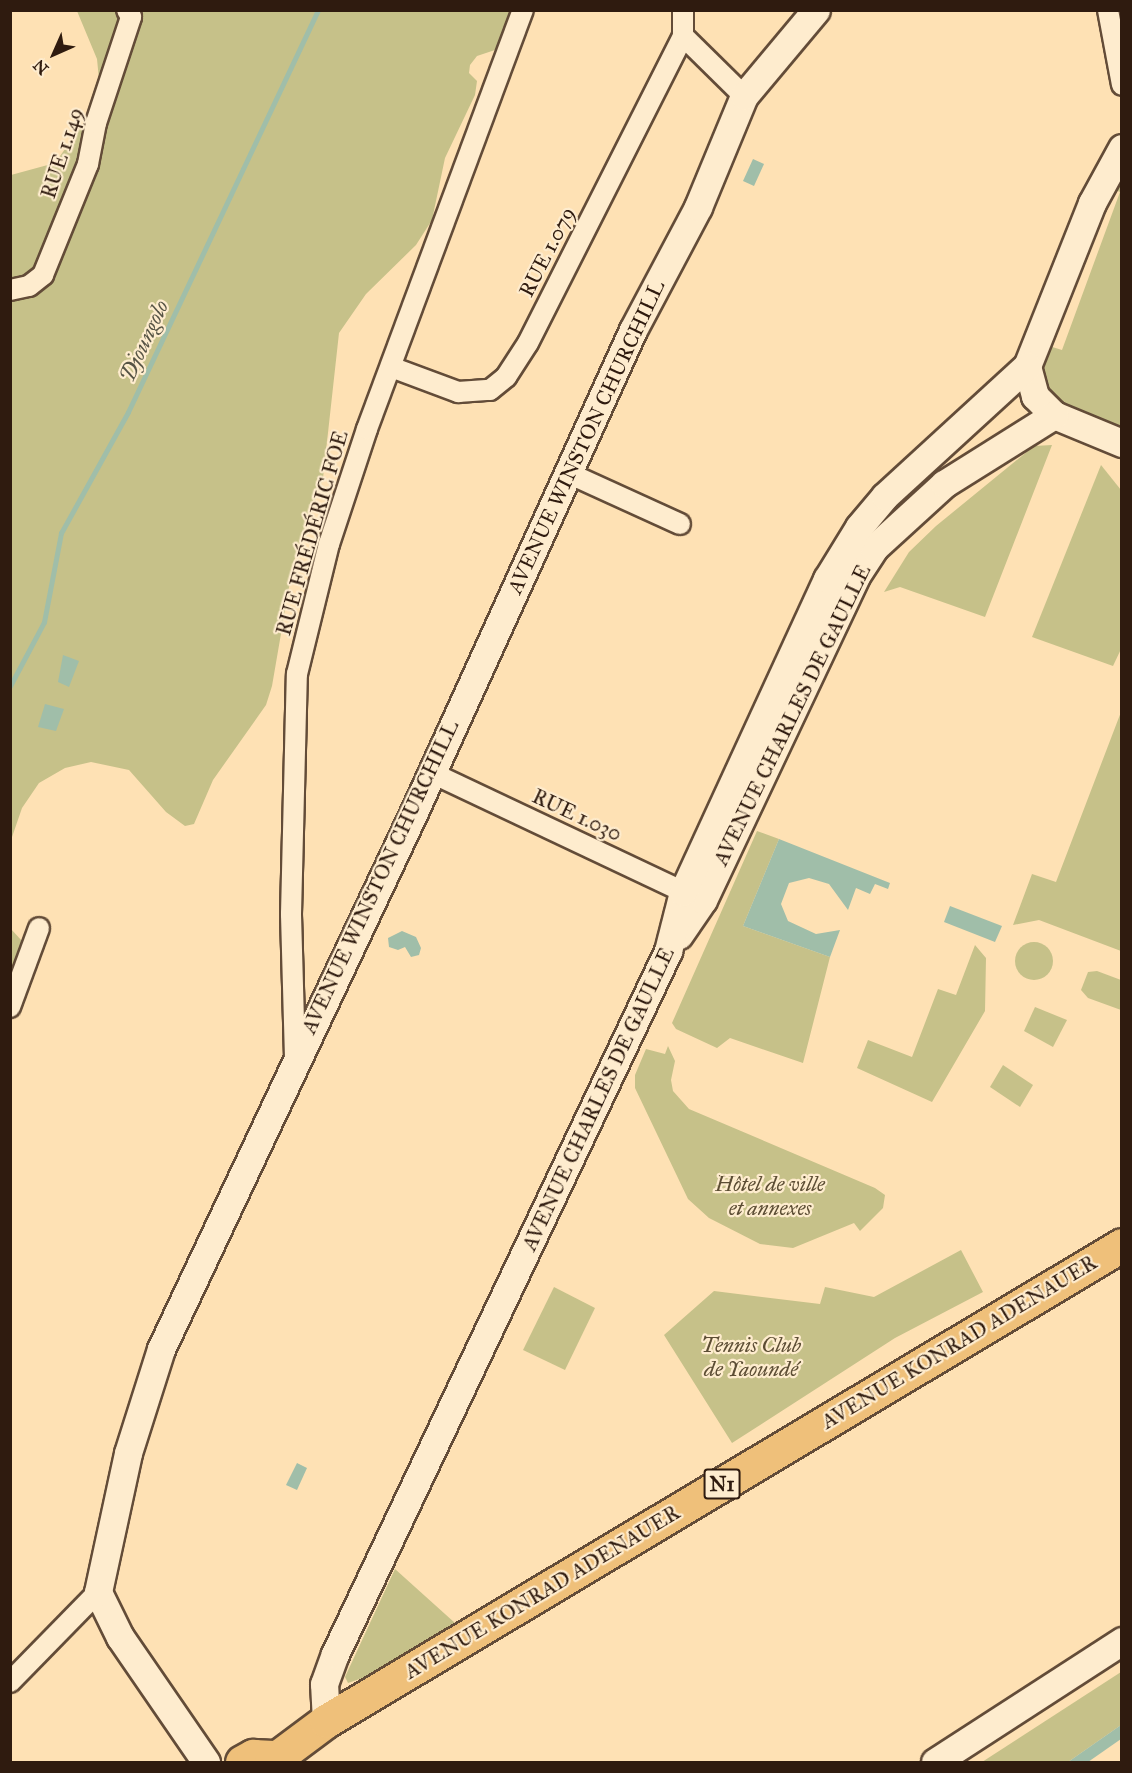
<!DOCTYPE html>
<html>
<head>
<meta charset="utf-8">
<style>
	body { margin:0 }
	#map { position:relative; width:1132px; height:1773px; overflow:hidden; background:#fee1b4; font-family:"IM FELL Great Primer",serif }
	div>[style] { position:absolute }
	.green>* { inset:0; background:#c6c189 }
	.round { border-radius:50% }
	.water>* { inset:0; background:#a0bea9 }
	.stream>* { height:5px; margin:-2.5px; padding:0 2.5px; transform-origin:2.5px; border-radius:2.5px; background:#a0bea9 }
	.roads { filter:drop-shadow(2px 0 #634c38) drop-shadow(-2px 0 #634c38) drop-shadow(0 2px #634c38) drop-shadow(0 -2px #634c38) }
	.street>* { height:20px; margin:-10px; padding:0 10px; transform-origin:10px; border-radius:10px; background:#feecce }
	.secondary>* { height:27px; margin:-13.5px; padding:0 13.5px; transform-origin:13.5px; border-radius:13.5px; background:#feecce }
	.highway>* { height:33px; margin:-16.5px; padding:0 16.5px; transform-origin:16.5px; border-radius:16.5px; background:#efc07a }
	span { translate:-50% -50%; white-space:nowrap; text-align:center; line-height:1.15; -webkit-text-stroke:4.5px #feecce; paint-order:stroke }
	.shield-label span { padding:2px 4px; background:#feecce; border:2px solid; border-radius:4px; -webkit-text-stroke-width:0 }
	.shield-label { font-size:20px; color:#2f1b0f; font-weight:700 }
	.street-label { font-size:21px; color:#2f1b0f }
	.park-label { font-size:21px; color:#5c4d34; font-style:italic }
	.water-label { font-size:22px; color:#575445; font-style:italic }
	.frame { position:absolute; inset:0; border:12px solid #2f1b0f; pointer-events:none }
	.north { position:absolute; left:24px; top:24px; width:60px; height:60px; -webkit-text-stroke:4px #feecce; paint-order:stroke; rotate:225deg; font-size:16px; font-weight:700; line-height:24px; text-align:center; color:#2f1b0f }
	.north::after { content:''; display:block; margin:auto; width:21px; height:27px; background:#2f1b0f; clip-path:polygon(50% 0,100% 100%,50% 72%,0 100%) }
</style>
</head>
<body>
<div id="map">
	<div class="green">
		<i style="clip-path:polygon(77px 11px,515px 11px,498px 49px,477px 56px,470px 65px,469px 73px,477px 81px,475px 95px,445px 158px,432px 220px,416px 245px,366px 294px,339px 333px,323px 478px,293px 564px,272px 686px,266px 705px,213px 780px,194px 824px,185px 826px,166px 812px,129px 770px,91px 762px,65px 768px,39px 783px,22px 808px,11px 840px,11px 175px,55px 163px,83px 124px,100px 90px,97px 59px)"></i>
		<i style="clip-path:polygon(1121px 165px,1121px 425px,1118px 425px,1055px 401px,1045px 389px,1042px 379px,1049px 346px,1062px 350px,1120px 192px,1111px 188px)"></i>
		<i style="clip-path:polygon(1052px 445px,985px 617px,900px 587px,884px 592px,909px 552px,936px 526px,1034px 446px)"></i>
		<i style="clip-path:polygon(1101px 465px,1121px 490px,1122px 647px,1113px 666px,1032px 637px)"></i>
		<i style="clip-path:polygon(1121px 712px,1121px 951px,1039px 920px,1013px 925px,1032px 874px,1056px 882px)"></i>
		<i style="clip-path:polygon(757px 831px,779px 839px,743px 926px,830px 957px,803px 1063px,730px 1038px,717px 1048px,676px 1029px,672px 1023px)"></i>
		<i style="clip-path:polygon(11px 929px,22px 941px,11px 983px)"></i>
		<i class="round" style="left:1015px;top:942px;width:38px;height:38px"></i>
		<i style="clip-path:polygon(975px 945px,986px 958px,985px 1011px,932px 1102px,857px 1068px,868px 1040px,912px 1057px,938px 989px,956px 995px)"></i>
		<i style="clip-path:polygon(1097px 971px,1121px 980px,1121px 1010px,1088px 998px,1081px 990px,1088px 972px)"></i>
		<i style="clip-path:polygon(1035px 1007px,1067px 1020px,1053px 1047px,1024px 1031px)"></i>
		<i style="clip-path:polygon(668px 1046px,675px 1061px,671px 1080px,673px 1091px,689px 1109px,875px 1188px,885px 1195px,883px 1208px,860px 1231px,854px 1223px,793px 1248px,760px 1244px,709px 1218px,688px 1199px,635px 1088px,635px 1075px,646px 1049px,665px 1054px)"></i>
		<i style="clip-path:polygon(1003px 1065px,1033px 1085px,1020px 1107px,990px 1087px)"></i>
		<i style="clip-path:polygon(961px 1250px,983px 1292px,895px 1338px,732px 1443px,664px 1335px,714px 1291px,820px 1304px,825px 1287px,874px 1297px)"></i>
		<i style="clip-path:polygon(554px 1287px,595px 1308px,565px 1370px,523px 1350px)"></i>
		<i style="clip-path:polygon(395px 1569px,455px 1623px,374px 1674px,348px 1683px,345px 1677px)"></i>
		<i style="clip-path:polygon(1121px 1672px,1121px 1725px,1068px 1762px,982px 1762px)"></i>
	</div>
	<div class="water">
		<i style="clip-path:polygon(753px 159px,764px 164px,754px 186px,743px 181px)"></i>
		<i style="clip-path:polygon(63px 655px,79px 661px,69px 687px,58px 682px)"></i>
		<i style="clip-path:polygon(45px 704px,64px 709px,56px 731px,38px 727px)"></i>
		<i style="clip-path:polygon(779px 839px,890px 883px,888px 889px,875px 884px,870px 894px,856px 888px,848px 910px,829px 884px,809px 878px,789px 883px,781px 904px,788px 921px,816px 934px,840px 930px,830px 957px,743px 926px)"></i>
		<i style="clip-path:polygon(950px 906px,1002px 926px,995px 942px,944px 922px)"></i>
		<i style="clip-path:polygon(402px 931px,416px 937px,421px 948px,419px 955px,411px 957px,405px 947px,398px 950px,389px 947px,388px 938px)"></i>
		<i style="clip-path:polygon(297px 1463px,307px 1468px,297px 1490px,286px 1485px)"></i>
		<i style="clip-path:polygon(1121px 1725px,1121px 1739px,1088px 1762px,1068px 1762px)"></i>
	</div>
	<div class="stream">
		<i style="left:10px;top:686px;width:72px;rotate:-62deg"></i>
		<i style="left:44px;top:622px;width:91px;rotate:-79.2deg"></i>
		<i style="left:61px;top:533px;width:138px;rotate:-61deg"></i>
		<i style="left:128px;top:412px;width:445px;rotate:-64.7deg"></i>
	</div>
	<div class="roads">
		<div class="street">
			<i style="left:1108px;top:10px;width:76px;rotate:79.4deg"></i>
			<i style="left:683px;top:36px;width:86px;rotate:44.5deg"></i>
			<i style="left:10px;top:290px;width:19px;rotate:-12deg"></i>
			<i style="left:29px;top:286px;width:18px;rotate:-38deg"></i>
			<i style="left:43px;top:275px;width:120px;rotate:-67.9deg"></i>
			<i style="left:88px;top:164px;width:42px;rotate:-79deg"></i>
			<i style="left:96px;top:123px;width:112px;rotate:-71.7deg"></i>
			<i style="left:131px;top:17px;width:8px;rotate:-120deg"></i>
			<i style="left:391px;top:367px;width:72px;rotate:20.5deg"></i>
			<i style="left:458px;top:392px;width:32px;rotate:-4deg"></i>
			<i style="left:490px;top:390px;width:21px;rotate:-39deg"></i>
			<i style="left:506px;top:377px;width:40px;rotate:-57.1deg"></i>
			<i style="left:528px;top:343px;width:344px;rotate:-63.2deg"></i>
			<i style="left:683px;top:36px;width:26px;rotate:-90deg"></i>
			<i style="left:568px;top:473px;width:123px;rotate:24.5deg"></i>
			<i style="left:430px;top:772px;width:293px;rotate:25.3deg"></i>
			<i style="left:10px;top:1007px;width:84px;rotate:-69.8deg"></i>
			<i style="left:295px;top:1058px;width:144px;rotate:-91.6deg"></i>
			<i style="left:291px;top:914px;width:240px;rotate:-88.6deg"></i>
			<i style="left:297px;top:674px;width:134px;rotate:-76.2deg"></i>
			<i style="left:329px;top:544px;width:121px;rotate:-71.7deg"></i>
			<i style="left:367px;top:429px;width:447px;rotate:-69.6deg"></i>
			<i style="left:10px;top:1682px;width:126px;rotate:-45.6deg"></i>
		</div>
		<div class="secondary">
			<i style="left:1122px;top:148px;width:63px;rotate:118.6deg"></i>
			<i style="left:1092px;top:203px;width:175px;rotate:111.7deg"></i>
			<i style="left:1027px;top:366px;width:31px;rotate:75deg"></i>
			<i style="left:1035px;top:396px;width:27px;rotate:45deg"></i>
			<i style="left:1054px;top:415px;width:74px;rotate:22.4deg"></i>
			<i style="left:679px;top:935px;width:42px;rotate:-55.6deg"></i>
			<i style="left:703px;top:900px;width:358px;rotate:-64.7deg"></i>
			<i style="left:856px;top:576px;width:33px;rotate:-57deg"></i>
			<i style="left:874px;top:548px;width:95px;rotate:-42.4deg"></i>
			<i style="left:944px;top:484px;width:130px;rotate:-32.1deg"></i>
			<i style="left:326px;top:1721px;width:37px;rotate:-93deg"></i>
			<i style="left:324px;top:1684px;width:32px;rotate:-70deg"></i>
			<i style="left:335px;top:1654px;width:778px;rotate:-64.65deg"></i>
			<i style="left:668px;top:951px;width:61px;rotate:-75.7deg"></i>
			<i style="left:683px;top:892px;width:345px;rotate:-65.3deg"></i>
			<i style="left:827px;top:579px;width:61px;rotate:-58.4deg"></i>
			<i style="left:859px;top:527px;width:40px;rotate:-50deg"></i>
			<i style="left:885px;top:496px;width:193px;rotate:-42.5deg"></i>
			<i style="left:206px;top:1762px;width:152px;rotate:-124.5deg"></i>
			<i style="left:120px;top:1637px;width:50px;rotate:-116.1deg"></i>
			<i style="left:98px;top:1592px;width:142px;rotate:-77.8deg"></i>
			<i style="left:128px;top:1453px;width:109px;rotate:-72.4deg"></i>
			<i style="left:161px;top:1349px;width:594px;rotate:-64.77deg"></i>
			<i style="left:414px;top:812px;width:529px;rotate:-65.57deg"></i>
			<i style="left:633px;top:330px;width:139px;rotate:-62.1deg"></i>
			<i style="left:698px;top:207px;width:120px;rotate:-67.5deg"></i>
			<i style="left:744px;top:96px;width:112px;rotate:-50.1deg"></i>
			<i style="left:935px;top:1762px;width:223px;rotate:-32.9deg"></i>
		</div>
		<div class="highway">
			<i style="left:242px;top:1762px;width:13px;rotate:-29deg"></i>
			<i style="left:253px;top:1756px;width:20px;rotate:3deg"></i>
			<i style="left:271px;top:1762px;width:69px;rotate:-36.7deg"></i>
			<i style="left:326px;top:1721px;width:927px;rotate:-30.88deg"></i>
		</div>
	</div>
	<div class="shield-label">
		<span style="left:722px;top:1484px">N1</span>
	</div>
	<div class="street-label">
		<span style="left:62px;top:153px;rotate:-72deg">RUE 1.149</span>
		<span style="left:547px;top:252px;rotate:-63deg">RUE 1.079</span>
		<span style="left:586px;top:437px;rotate:-65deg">AVENUE WINSTON CHURCHILL</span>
		<span style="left:312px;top:533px;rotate:-74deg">RUE FRÉDÉRIC FOE</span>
		<span style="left:792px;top:715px;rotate:-64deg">AVENUE CHARLES DE GAULLE</span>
		<span style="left:577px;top:815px;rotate:25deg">RUE 1.030</span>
		<span style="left:380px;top:877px;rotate:-65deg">AVENUE WINSTON CHURCHILL</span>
		<span style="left:598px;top:1099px;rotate:-65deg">AVENUE CHARLES DE GAULLE</span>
		<span style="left:959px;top:1342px;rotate:-31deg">AVENUE KONRAD ADENAUER</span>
		<span style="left:542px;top:1592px;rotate:-31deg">AVENUE KONRAD ADENAUER</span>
	</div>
	<div class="park-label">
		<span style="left:770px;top:1196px">Hôtel de ville<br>et annexes</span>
		<span style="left:751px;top:1357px">Tennis Club<br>de Yaoundé</span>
	</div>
	<div class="water-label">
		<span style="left:144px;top:341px;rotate:-65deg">Djoungolo</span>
	</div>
	<div class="frame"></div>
	<div class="north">N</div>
</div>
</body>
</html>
